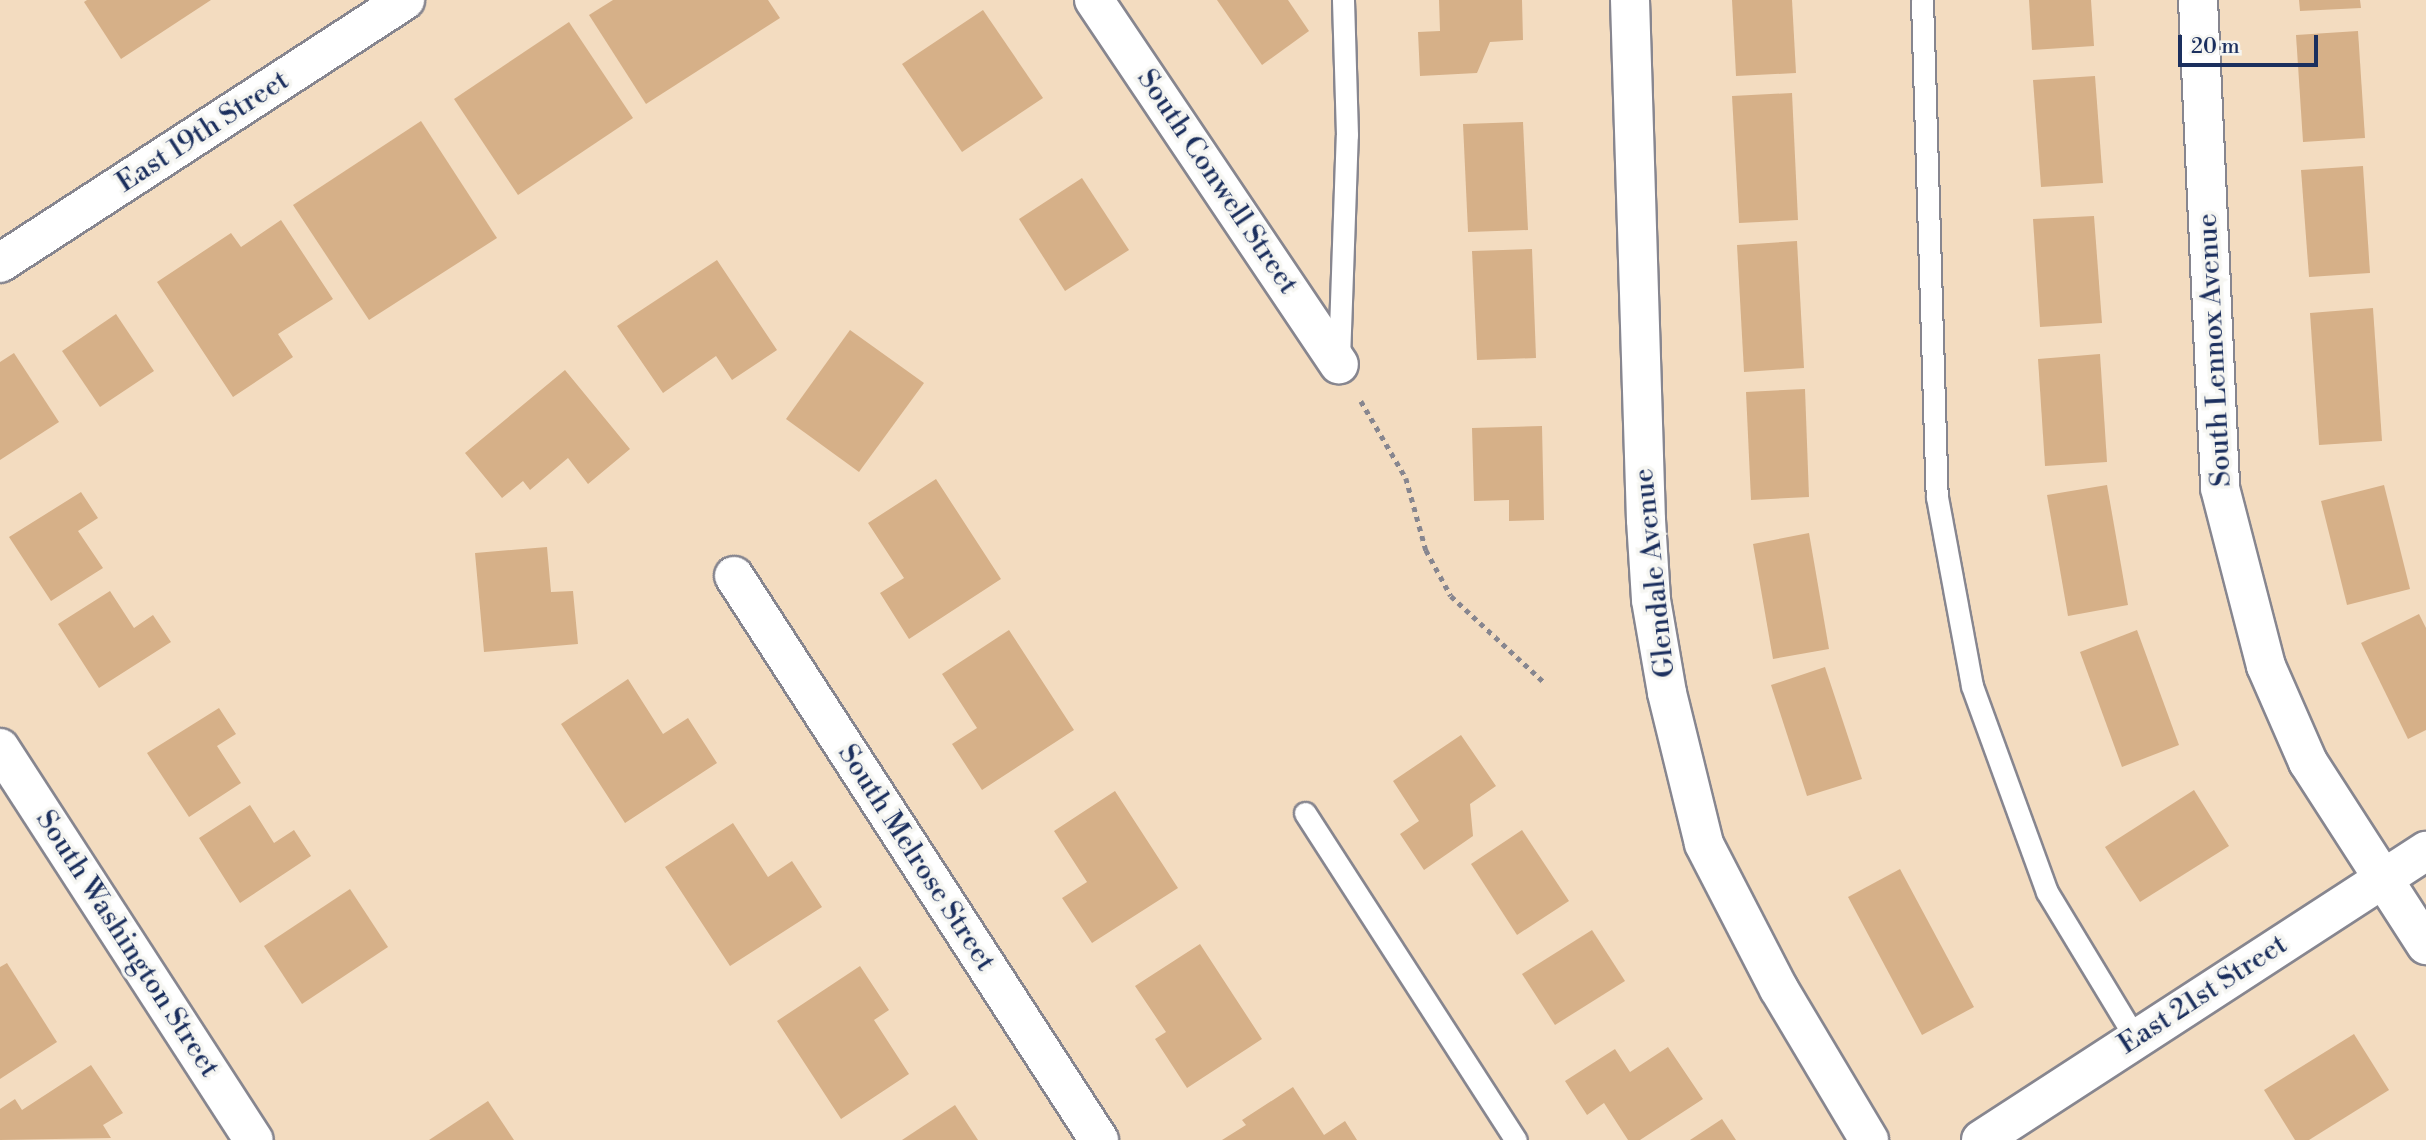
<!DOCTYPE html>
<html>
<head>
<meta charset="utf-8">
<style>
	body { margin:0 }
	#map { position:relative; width:2426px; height:1140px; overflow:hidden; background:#f3dcc0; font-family:"Libre Bodoni",serif }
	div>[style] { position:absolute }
	.building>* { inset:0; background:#d6b088 }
	.path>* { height:4.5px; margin-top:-2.25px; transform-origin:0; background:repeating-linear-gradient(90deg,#87868f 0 5px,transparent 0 10px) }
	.roads { filter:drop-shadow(2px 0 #87868f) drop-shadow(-2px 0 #87868f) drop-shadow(0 2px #87868f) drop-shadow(0 -2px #87868f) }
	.service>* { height:21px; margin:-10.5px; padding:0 10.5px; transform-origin:10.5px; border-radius:10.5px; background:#fff }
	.minor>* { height:38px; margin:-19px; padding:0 19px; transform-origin:19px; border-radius:19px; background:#fff }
	.tertiary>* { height:38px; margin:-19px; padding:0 19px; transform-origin:19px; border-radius:19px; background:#fff }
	span { translate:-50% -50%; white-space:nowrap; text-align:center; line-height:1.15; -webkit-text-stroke:7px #f6f6f2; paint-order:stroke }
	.street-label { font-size:28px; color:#1b2f5e }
	.scale { position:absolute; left:2178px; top:35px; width:140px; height:32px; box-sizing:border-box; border:4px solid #1b2f5e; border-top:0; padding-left:9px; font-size:21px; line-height:24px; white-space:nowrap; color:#1b2f5e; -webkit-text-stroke:5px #f6f6f2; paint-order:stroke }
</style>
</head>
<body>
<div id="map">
	<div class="building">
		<i style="clip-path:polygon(87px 0,211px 0,121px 59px,84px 2px)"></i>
		<i style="clip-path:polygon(613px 0,768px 0,780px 18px,646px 104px,589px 15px)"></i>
		<i style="clip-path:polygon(1217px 0,1288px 0,1309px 31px,1262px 65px)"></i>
		<i style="clip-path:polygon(1439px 0,1522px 0,1523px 40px,1490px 42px,1477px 73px,1420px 76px,1418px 32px,1440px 31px)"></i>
		<i style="clip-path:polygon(1732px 0,1792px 0,1796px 73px,1736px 76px)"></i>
		<i style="clip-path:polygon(2029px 0,2091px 0,2094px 46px,2032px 50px)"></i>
		<i style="clip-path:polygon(2299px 0,2360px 0,2361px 8px,2300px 11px)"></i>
		<i style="clip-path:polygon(983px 10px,1043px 98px,962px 152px,902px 64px)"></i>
		<i style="clip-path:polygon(569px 22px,633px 118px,518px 195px,454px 99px)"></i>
		<i style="clip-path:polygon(2358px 31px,2365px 138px,2303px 142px,2296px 35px)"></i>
		<i style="clip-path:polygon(2095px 76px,2103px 183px,2041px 187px,2033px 80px)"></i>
		<i style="clip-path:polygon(1792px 93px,1798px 220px,1739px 223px,1732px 96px)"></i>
		<i style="clip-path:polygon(421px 121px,497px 238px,369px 320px,293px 205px)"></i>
		<i style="clip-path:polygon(1523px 122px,1528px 230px,1468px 232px,1463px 124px)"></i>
		<i style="clip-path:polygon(2363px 166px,2370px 273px,2309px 277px,2301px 170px)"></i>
		<i style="clip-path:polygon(1082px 178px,1129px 250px,1065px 291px,1019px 219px)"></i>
		<i style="clip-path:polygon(2094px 216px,2102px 323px,2040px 327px,2033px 219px)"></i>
		<i style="clip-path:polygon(281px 220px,333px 299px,278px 334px,293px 357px,233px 397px,157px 282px,231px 233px,241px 247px)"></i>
		<i style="clip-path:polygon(1797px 241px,1804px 368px,1744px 372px,1737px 245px)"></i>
		<i style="clip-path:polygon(1532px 249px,1536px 358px,1477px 360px,1472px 251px)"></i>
		<i style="clip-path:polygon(717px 260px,777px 350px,732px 380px,716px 356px,663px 393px,617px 326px)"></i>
		<i style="clip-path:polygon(2373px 308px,2382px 441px,2319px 445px,2310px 313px)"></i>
		<i style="clip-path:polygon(116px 314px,154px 371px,100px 407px,62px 351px)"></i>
		<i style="clip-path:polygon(850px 330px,924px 383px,859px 472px,786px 419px)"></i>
		<i style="clip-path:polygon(14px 353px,59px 422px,0 460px,0 362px)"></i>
		<i style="clip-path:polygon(2100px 354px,2107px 462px,2045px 466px,2038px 359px)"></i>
		<i style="clip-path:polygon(565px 370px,630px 449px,588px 484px,568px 458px,530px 490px,523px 481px,502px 498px,465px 453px)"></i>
		<i style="clip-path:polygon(1805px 389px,1809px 497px,1751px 500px,1746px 392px)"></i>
		<i style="clip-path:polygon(1542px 426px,1544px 520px,1509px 521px,1509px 500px,1474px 501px,1472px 428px)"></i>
		<i style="clip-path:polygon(936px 479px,1001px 579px,909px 639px,880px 593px,904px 578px,868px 523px)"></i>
		<i style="clip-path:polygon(2107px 485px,2128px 605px,2068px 616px,2047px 495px)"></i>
		<i style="clip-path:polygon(2384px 485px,2410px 589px,2347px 605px,2321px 501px)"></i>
		<i style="clip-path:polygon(81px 492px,98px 518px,78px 531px,103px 568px,51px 601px,9px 537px)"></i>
		<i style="clip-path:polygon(1809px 533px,1829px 649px,1773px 659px,1753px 544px)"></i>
		<i style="clip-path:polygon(547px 547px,551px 592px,573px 591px,578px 644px,484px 652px,475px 553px)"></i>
		<i style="clip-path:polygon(110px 591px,134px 628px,153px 615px,171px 642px,99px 688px,58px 624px)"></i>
		<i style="clip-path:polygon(2419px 614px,2426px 628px,2426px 730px,2408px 739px,2361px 643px)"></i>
		<i style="clip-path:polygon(1009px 630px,1074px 730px,982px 790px,952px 744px,977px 728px,942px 674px)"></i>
		<i style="clip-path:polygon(2137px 630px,2179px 745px,2122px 767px,2080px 652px)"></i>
		<i style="clip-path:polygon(1825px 667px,1862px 779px,1807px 796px,1771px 685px)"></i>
		<i style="clip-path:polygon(628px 679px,663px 734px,688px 718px,717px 763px,625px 823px,561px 724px)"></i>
		<i style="clip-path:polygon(219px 708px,236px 734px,217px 746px,241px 783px,189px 817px,147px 753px)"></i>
		<i style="clip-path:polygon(1461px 735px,1496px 786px,1470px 804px,1473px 836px,1424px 870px,1400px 834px,1419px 821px,1393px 781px)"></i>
		<i style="clip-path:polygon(2194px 790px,2229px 846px,2140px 902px,2105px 847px)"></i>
		<i style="clip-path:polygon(1115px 791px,1178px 888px,1092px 943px,1062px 898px,1087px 882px,1054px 831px)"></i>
		<i style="clip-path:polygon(250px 805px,274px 843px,294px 830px,311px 856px,240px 903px,199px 838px)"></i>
		<i style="clip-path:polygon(733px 823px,768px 877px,792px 861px,822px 907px,730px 966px,665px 867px)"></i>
		<i style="clip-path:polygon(1522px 830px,1569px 901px,1517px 935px,1471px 864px)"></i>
		<i style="clip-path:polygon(1900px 869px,1974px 1007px,1922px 1035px,1848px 897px)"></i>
		<i style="clip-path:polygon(350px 889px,388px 947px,302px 1004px,264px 946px)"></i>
		<i style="clip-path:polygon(1592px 930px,1625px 981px,1555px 1025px,1522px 974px)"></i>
		<i style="clip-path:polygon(1200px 944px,1262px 1039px,1187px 1088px,1155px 1039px,1166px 1032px,1135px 986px)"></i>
		<i style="clip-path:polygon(7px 963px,57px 1042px,0 1079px,0 967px)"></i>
		<i style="clip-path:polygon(860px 966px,889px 1010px,874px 1020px,909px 1074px,841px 1119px,777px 1021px)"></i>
		<i style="clip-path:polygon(2354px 1034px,2389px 1090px,2309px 1140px,2295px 1140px,2264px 1090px)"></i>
		<i style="clip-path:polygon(1668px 1047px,1703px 1099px,1640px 1140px,1628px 1140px,1604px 1103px,1587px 1115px,1565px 1081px,1615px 1049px,1630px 1072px)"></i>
		<i style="clip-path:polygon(91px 1065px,123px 1113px,103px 1125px,111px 1138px,0 1140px,0 1109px,15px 1099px,22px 1110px)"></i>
		<i style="clip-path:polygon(1293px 1087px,1324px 1135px,1345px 1121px,1357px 1140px,1222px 1140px,1246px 1125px,1242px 1120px)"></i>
		<i style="clip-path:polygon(488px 1101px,514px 1140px,429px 1140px)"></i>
		<i style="clip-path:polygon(955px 1105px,978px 1140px,902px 1140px)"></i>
		<i style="clip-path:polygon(1722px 1119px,1736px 1140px,1690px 1140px)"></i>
	</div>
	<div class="path">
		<i style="left:1361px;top:401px;width:89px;rotate:59.7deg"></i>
		<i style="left:1406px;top:478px;width:75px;rotate:74.5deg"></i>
		<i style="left:1426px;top:550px;width:52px;rotate:61.5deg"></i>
		<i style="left:1451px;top:596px;width:129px;rotate:42.8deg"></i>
	</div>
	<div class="roads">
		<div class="service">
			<i style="left:1922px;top:0;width:497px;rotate:88.3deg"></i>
			<i style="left:1937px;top:497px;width:192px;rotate:79.5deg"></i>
			<i style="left:1972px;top:686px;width:219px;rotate:70deg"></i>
			<i style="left:2047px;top:892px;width:172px;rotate:58.8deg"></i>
			<i style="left:1339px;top:359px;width:224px;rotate:-88deg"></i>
			<i style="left:1347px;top:135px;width:135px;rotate:-91.7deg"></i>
			<i style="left:1305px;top:813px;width:389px;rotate:57.2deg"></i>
		</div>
		<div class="minor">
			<i style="left:1094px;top:0;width:439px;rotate:56.1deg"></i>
			<i style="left:1630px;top:0;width:520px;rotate:88.24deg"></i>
			<i style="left:1646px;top:520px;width:80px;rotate:86.4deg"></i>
			<i style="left:1651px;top:600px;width:94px;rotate:80.2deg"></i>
			<i style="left:1667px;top:693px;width:155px;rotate:76.2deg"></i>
			<i style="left:1704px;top:844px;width:163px;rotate:62.7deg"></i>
			<i style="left:1779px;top:989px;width:176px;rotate:59.2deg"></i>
			<i style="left:2198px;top:0;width:488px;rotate:87.4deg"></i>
			<i style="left:2220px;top:488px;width:184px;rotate:75.5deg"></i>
			<i style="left:2266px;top:666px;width:105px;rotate:66.4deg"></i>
			<i style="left:2308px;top:762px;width:218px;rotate:57.2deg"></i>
			<i style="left:0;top:263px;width:483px;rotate:-33deg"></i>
			<i style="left:734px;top:576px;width:672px;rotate:57.09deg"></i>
			<i style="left:0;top:748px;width:467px;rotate:57.1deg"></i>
		</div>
		<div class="tertiary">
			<i style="left:1981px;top:1140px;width:531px;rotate:-33deg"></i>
		</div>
	</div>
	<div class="street-label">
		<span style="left:203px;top:132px;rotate:-33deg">East 19th Street</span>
		<span style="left:1217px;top:182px;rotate:56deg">South Conwell Street</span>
		<span style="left:2215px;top:350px;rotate:-93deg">South Lennox Avenue</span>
		<span style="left:1655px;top:573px;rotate:-96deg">Glendale Avenue</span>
		<span style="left:916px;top:858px;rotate:57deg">South Melrose Street</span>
		<span style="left:127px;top:944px;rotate:57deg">South Washington Street</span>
		<span style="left:2203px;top:995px;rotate:-33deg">East 21st Street</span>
	</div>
	<div class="scale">20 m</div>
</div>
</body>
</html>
